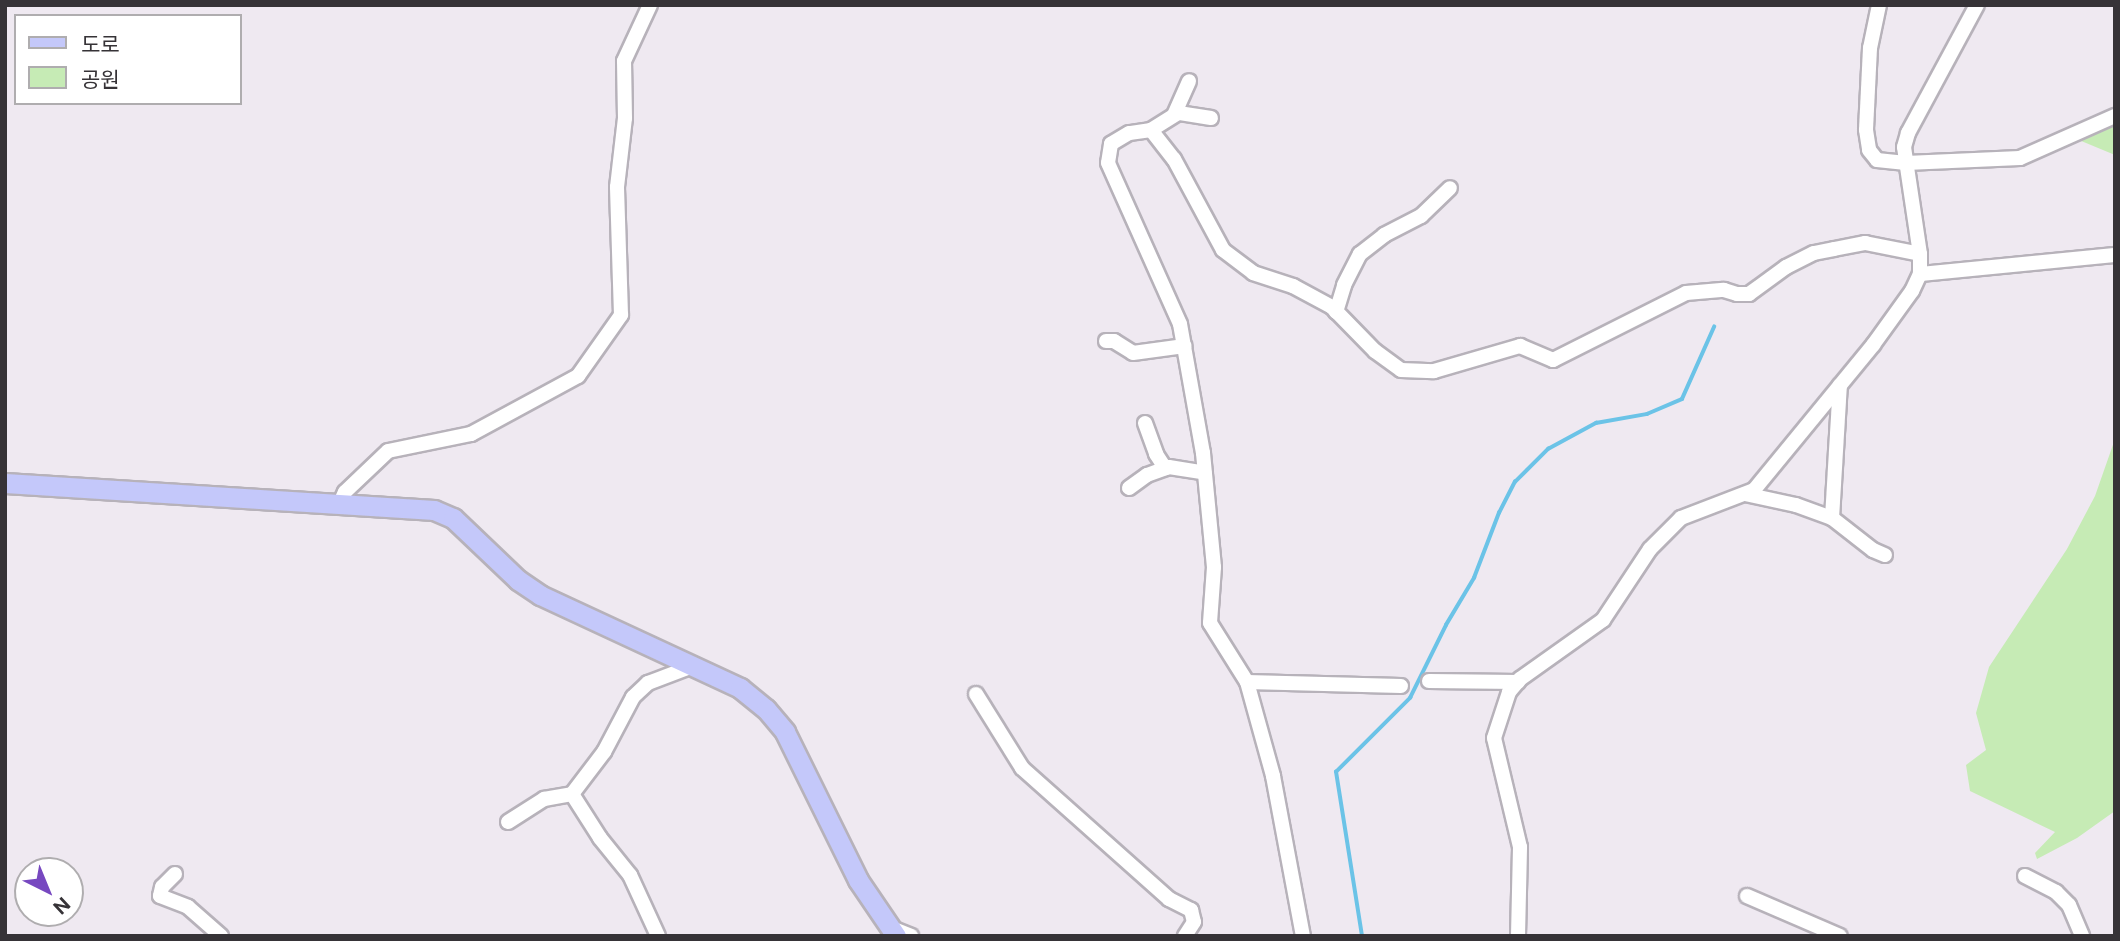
<!DOCTYPE html>
<html>
<head>
<meta charset="utf-8">
<style>
	body { margin:0 }
	#map { position:relative; width:2120px; height:941px; overflow:hidden; background:#efe9f1; font-family:"Public Sans","Noto Sans KR",sans-serif }
	div>[style] { position:absolute }
	.green>* { inset:0; background:#c6ebb5 }
	.stream>* { height:3.5px; margin:-1.75px; padding:0 1.75px; transform-origin:1.75px; border-radius:1.75px; background:#6bc3e7 }
	.roads { filter:drop-shadow(2px 0 #b7b2ba) drop-shadow(-2px 0 #b7b2ba) drop-shadow(0 2px #b7b2ba) drop-shadow(0 -2px #b7b2ba) }
	.minor>* { height:14px; margin:-7px; padding:0 7px; transform-origin:7px; border-radius:7px; background:#fff }
	.major>* { height:19px; margin:-9.5px; padding:0 9.5px; transform-origin:9.5px; border-radius:9.5px; background:#c4c8fa }
	span { translate:-50% -50%; white-space:nowrap; text-align:center; line-height:1.15; -webkit-text-stroke:7px #fff; paint-order:stroke }
	.frame { position:absolute; inset:0; border:7px solid #363337; pointer-events:none }
	.legend { position:absolute; left:14px; top:14px; width:228px; height:91px; box-sizing:border-box; background:#fff; border:2px solid #afadaf; margin:0; padding:9px 12px; list-style:none; font-size:21px; color:#363337 }
	.legend li { display:flex; align-items:center; gap:14px; height:35px }
	.legend b { width:35px; border:2px solid #afadaf }
	.north { position:absolute; left:14px; top:857px; width:70px; height:70px; box-sizing:border-box; background:#fff; border:2px solid #afadaf; border-radius:50%; rotate:137deg; font-size:19px; font-weight:700; line-height:28px; text-align:center; color:#363337 }
	.north::after { content:''; display:block; margin:auto; width:24px; height:32px; background:#7748c0; clip-path:polygon(50% 0,100% 100%,50% 72%,0 100%) }
</style>
</head>
<body>
<div id="map">
	<div class="green">
		<i style="clip-path:polygon(2115px 125px,2115px 155px,2074px 138px)"></i>
		<i style="clip-path:polygon(2115px 439px,2115px 811px,2077px 838px,2037px 859px,2035px 853px,2055px 832px,1970px 791px,1966px 765px,1986px 750px,1976px 713px,1989px 667px,2067px 549px,2095px 496px)"></i>
	</div>
	<div class="stream">
		<i style="left:1362px;top:936px;width:166px;rotate:-99deg"></i>
		<i style="left:1336px;top:772px;width:105px;rotate:-45deg"></i>
		<i style="left:1410px;top:698px;width:81px;rotate:-63.7deg"></i>
		<i style="left:1446px;top:625px;width:55px;rotate:-59.2deg"></i>
		<i style="left:1474px;top:578px;width:70px;rotate:-69deg"></i>
		<i style="left:1499px;top:513px;width:35px;rotate:-63deg"></i>
		<i style="left:1515px;top:482px;width:47px;rotate:-45deg"></i>
		<i style="left:1548px;top:449px;width:55px;rotate:-28.4deg"></i>
		<i style="left:1596px;top:423px;width:52px;rotate:-10deg"></i>
		<i style="left:1647px;top:414px;width:38px;rotate:-23deg"></i>
		<i style="left:1682px;top:399px;width:79px;rotate:-66deg"></i>
	</div>
	<div class="roads">
		<div class="minor">
			<i style="left:1879px;top:5px;width:44px;rotate:101.8deg"></i>
			<i style="left:1870px;top:48px;width:82px;rotate:92.8deg"></i>
			<i style="left:1866px;top:130px;width:20px;rotate:81deg"></i>
			<i style="left:1869px;top:150px;width:13px;rotate:51deg"></i>
			<i style="left:1877px;top:160px;width:29px;rotate:6deg"></i>
			<i style="left:1906px;top:163px;width:114px;rotate:-2.5deg"></i>
			<i style="left:2020px;top:158px;width:104px;rotate:-23.9deg"></i>
			<i style="left:1174px;top:115px;width:37px;rotate:-66deg"></i>
			<i style="left:1211px;top:118px;width:33px;rotate:-171deg"></i>
			<i style="left:1178px;top:113px;width:32px;rotate:148deg"></i>
			<i style="left:1151px;top:130px;width:22px;rotate:172deg"></i>
			<i style="left:1129px;top:133px;width:21px;rotate:149deg"></i>
			<i style="left:1111px;top:144px;width:19px;rotate:99deg"></i>
			<i style="left:1108px;top:163px;width:176px;rotate:65.9deg"></i>
			<i style="left:1180px;top:324px;width:131px;rotate:79.9deg"></i>
			<i style="left:1203px;top:453px;width:115px;rotate:84.5deg"></i>
			<i style="left:1214px;top:567px;width:56px;rotate:94.1deg"></i>
			<i style="left:1210px;top:623px;width:70px;rotate:57.9deg"></i>
			<i style="left:1247px;top:682px;width:154px;rotate:1.5deg"></i>
			<i style="left:1151px;top:130px;width:37px;rotate:52deg"></i>
			<i style="left:1174px;top:159px;width:103px;rotate:61.7deg"></i>
			<i style="left:1223px;top:250px;width:38px;rotate:37deg"></i>
			<i style="left:1253px;top:273px;width:42px;rotate:18deg"></i>
			<i style="left:1293px;top:286px;width:44px;rotate:28.3deg"></i>
			<i style="left:1332px;top:307px;width:62px;rotate:45.7deg"></i>
			<i style="left:1375px;top:351px;width:32px;rotate:36deg"></i>
			<i style="left:1401px;top:370px;width:33px;rotate:2deg"></i>
			<i style="left:1434px;top:371px;width:90px;rotate:-16.2deg"></i>
			<i style="left:1520px;top:346px;width:36px;rotate:23deg"></i>
			<i style="left:1553px;top:360px;width:149px;rotate:-26.7deg"></i>
			<i style="left:1686px;top:293px;width:38px;rotate:-5deg"></i>
			<i style="left:1724px;top:290px;width:14px;rotate:17deg"></i>
			<i style="left:1737px;top:294px;width:12px"></i>
			<i style="left:1749px;top:294px;width:46px;rotate:-36.1deg"></i>
			<i style="left:1786px;top:267px;width:31px;rotate:-27deg"></i>
			<i style="left:1814px;top:253px;width:20px;rotate:-11deg"></i>
			<i style="left:1834px;top:249px;width:32px;rotate:-11deg"></i>
			<i style="left:1865px;top:243px;width:56px;rotate:11.3deg"></i>
			<i style="left:1920px;top:274px;width:196px;rotate:-5.6deg"></i>
			<i style="left:1336px;top:312px;width:28px;rotate:-73deg"></i>
			<i style="left:1344px;top:285px;width:35px;rotate:-63deg"></i>
			<i style="left:1360px;top:254px;width:31px;rotate:-38deg"></i>
			<i style="left:1384px;top:235px;width:42px;rotate:-27.2deg"></i>
			<i style="left:1421px;top:216px;width:40px;rotate:-44deg"></i>
			<i style="left:1106px;top:341px;width:8px"></i>
			<i style="left:1114px;top:341px;width:22px;rotate:32deg"></i>
			<i style="left:1133px;top:353px;width:52px;rotate:-7.7deg"></i>
			<i style="left:1145px;top:423px;width:33px;rotate:70deg"></i>
			<i style="left:1156px;top:454px;width:17px;rotate:57deg"></i>
			<i style="left:1129px;top:488px;width:22px;rotate:-36deg"></i>
			<i style="left:1147px;top:475px;width:23px;rotate:-20deg"></i>
			<i style="left:1169px;top:467px;width:36px;rotate:9deg"></i>
			<i style="left:1745px;top:494px;width:52px;rotate:12.2deg"></i>
			<i style="left:1796px;top:505px;width:38px;rotate:20deg"></i>
			<i style="left:1832px;top:518px;width:52px;rotate:38deg"></i>
			<i style="left:1873px;top:550px;width:13px;rotate:23deg"></i>
			<i style="left:340px;top:503px;width:12px;rotate:-66deg"></i>
			<i style="left:345px;top:492px;width:59px;rotate:-43.6deg"></i>
			<i style="left:388px;top:451px;width:85px;rotate:-11.6deg"></i>
			<i style="left:471px;top:434px;width:122px;rotate:-28.5deg"></i>
			<i style="left:578px;top:376px;width:75px;rotate:-54.8deg"></i>
			<i style="left:621px;top:315px;width:128px;rotate:-91.8deg"></i>
			<i style="left:617px;top:187px;width:69px;rotate:-83.4deg"></i>
			<i style="left:625px;top:118px;width:57px;rotate:-91deg"></i>
			<i style="left:624px;top:61px;width:62px;rotate:-65.1deg"></i>
			<i style="left:1832px;top:518px;width:133px;rotate:-86.6deg"></i>
			<i style="left:1429px;top:681px;width:89px;rotate:0.6deg"></i>
			<i style="left:1247px;top:682px;width:98px;rotate:74.5deg"></i>
			<i style="left:1273px;top:776px;width:163px;rotate:79.4deg"></i>
			<i style="left:976px;top:694px;width:87px;rotate:58.1deg"></i>
			<i style="left:1022px;top:768px;width:197px;rotate:41.7deg"></i>
			<i style="left:1169px;top:899px;width:25px;rotate:27deg"></i>
			<i style="left:1191px;top:910px;width:12px;rotate:76deg"></i>
			<i style="left:1194px;top:922px;width:17px;rotate:123deg"></i>
			<i style="left:572px;top:794px;width:52px;rotate:57.5deg"></i>
			<i style="left:600px;top:838px;width:48px;rotate:51deg"></i>
			<i style="left:630px;top:875px;width:67px;rotate:65.3deg"></i>
			<i style="left:508px;top:822px;width:43px;rotate:-32.6deg"></i>
			<i style="left:544px;top:799px;width:28px;rotate:-10deg"></i>
			<i style="left:572px;top:794px;width:53px;rotate:-52.7deg"></i>
			<i style="left:604px;top:752px;width:62px;rotate:-62.2deg"></i>
			<i style="left:633px;top:697px;width:21px;rotate:-43deg"></i>
			<i style="left:648px;top:683px;width:48px;rotate:-20.7deg"></i>
			<i style="left:175px;top:874px;width:18px;rotate:135deg"></i>
			<i style="left:162px;top:887px;width:9px;rotate:103deg"></i>
			<i style="left:160px;top:896px;width:30px;rotate:21deg"></i>
			<i style="left:188px;top:907px;width:44px;rotate:41.3deg"></i>
			<i style="left:2025px;top:876px;width:35px;rotate:27deg"></i>
			<i style="left:2056px;top:892px;width:18px;rotate:45deg"></i>
			<i style="left:2069px;top:905px;width:34px;rotate:67deg"></i>
			<i style="left:1747px;top:896px;width:101px;rotate:23.3deg"></i>
			<i style="left:889px;top:927px;width:24px;rotate:22deg"></i>
			<i style="left:1518px;top:936px;width:89px;rotate:-88.7deg"></i>
			<i style="left:1520px;top:847px;width:112px;rotate:-103.4deg"></i>
			<i style="left:1494px;top:738px;width:48px;rotate:-71.9deg"></i>
			<i style="left:1509px;top:692px;width:17px;rotate:-50deg"></i>
			<i style="left:1520px;top:679px;width:102px;rotate:-35.4deg"></i>
			<i style="left:1603px;top:620px;width:85px;rotate:-56.5deg"></i>
			<i style="left:1650px;top:549px;width:44px;rotate:-45deg"></i>
			<i style="left:1681px;top:518px;width:78px;rotate:-21deg"></i>
			<i style="left:1754px;top:490px;width:188px;rotate:-50.6deg"></i>
			<i style="left:1873px;top:345px;width:67px;rotate:-54.2deg"></i>
			<i style="left:1912px;top:291px;width:19px;rotate:-65deg"></i>
			<i style="left:1920px;top:274px;width:20px;rotate:-90deg"></i>
			<i style="left:1920px;top:254px;width:108px;rotate:-98.5deg"></i>
			<i style="left:1904px;top:147px;width:15px;rotate:-74deg"></i>
			<i style="left:1908px;top:133px;width:145px;rotate:-61.7deg"></i>
		</div>
		<div class="major">
			<i style="left:5px;top:483px;width:430px;rotate:3.6deg"></i>
			<i style="left:434px;top:510px;width:21px;rotate:23deg"></i>
			<i style="left:453px;top:518px;width:90px;rotate:43.6deg"></i>
			<i style="left:518px;top:580px;width:27px;rotate:34deg"></i>
			<i style="left:540px;top:595px;width:221px;rotate:24.9deg"></i>
			<i style="left:740px;top:688px;width:33px;rotate:39deg"></i>
			<i style="left:766px;top:709px;width:30px;rotate:50deg"></i>
			<i style="left:785px;top:732px;width:165px;rotate:63.7deg"></i>
			<i style="left:858px;top:880px;width:68px;rotate:55.8deg"></i>
		</div>
	</div>
	<div class="frame"></div>
	<ul class="legend">
	<li><b style="height:9px;background:#c4c8fa"></b>도로</li>
	<li><b style="height:19px;background:#c6ebb5"></b>공원</li>
	</ul>
	<div class="north">N</div>
</div>
</body>
</html>
